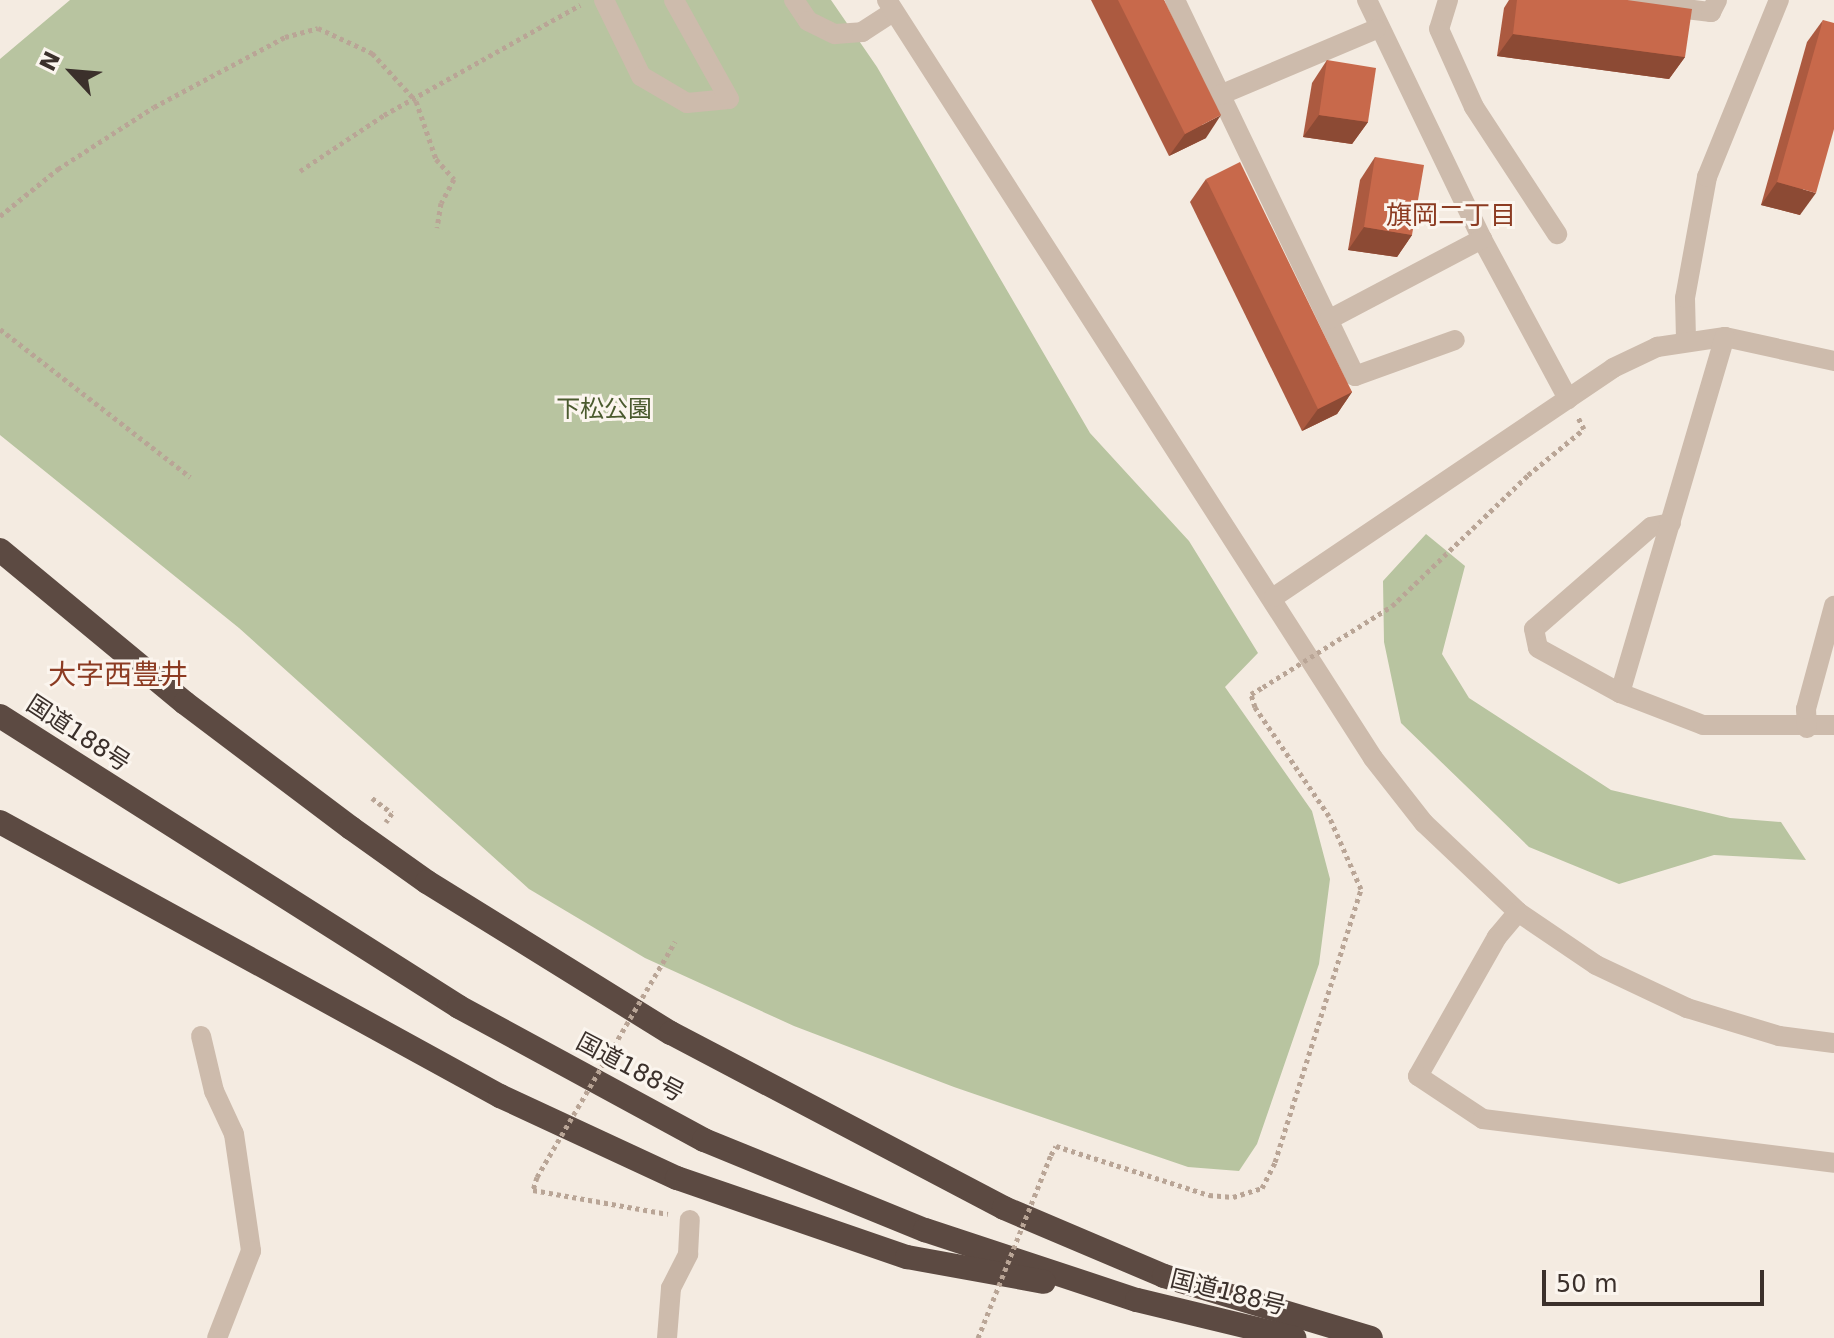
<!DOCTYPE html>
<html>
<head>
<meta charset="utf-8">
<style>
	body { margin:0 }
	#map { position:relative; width:1834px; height:1338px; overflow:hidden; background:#f4ebe1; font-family:"DejaVu Sans","Noto Sans JP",sans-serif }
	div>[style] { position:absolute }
	.green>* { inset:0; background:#b8c4a0 }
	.path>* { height:5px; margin-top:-2.5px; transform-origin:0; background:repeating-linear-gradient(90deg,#b9a596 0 4px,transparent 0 8px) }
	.minor>* { height:20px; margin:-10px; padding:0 10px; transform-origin:10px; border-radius:10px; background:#cdbbac }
	.highway>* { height:24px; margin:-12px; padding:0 12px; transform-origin:12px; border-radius:12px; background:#5c4a42 }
	.path-bridge>* { height:5px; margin-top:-2.5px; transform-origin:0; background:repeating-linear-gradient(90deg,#b9a596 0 4px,transparent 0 8px) }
	.wall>* { inset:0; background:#ac5a40 }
	.shaded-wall>* { inset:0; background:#8c4a34 }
	.building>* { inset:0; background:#c8694b }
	span { translate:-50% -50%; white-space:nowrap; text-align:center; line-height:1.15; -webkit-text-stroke:6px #fbf5ee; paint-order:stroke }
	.park-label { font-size:24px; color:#4a5a2e }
	.street-label { font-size:24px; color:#3b302b }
	.neighbourhood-label { font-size:26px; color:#8c3b22 }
	.quarter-label { font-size:28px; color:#8c3b22 }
	.north { position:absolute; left:32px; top:32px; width:80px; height:80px; -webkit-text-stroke:6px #fbf5ee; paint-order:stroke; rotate:296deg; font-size:22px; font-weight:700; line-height:32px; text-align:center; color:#3b302b }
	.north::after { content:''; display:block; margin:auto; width:28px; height:36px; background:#3b302b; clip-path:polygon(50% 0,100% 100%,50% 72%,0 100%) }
	.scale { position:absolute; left:1542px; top:1270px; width:222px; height:36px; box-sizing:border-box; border:4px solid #3b302b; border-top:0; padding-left:10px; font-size:24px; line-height:28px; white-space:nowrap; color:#3b302b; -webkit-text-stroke:6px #fbf5ee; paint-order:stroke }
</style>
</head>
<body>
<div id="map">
	<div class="green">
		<i style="clip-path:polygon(70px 0,831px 0,877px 67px,1090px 433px,1189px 541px,1258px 653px,1225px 687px,1312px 811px,1330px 879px,1319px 964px,1257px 1144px,1239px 1171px,1188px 1167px,954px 1087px,794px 1026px,645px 958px,529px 889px,239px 628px,0 435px,0 59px)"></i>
		<i style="clip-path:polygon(1426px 534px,1465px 566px,1442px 654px,1469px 698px,1611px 790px,1730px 818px,1781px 822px,1806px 860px,1714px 855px,1619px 884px,1529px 847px,1401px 723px,1384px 642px,1383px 581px)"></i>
	</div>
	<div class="path">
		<i style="left:300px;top:171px;width:101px;rotate:-33.7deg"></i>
		<i style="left:384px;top:115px;width:225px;rotate:-29.3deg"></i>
		<i style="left:0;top:216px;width:75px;rotate:-39deg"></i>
		<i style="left:58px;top:169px;width:114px;rotate:-32.9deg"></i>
		<i style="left:154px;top:107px;width:149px;rotate:-28.1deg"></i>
		<i style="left:285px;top:37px;width:34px;rotate:-15deg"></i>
		<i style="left:318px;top:28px;width:60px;rotate:24.8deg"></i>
		<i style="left:372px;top:53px;width:65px;rotate:47.5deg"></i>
		<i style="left:416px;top:101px;width:61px;rotate:71deg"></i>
		<i style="left:436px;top:159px;width:27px;rotate:48deg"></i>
		<i style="left:454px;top:179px;width:27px;rotate:118deg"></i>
		<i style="left:441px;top:203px;width:25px;rotate:99deg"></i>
		<i style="left:0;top:329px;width:241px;rotate:37.9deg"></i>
		<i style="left:1392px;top:606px;width:189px;rotate:-43.9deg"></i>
		<i style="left:1528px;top:475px;width:72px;rotate:-39.4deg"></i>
		<i style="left:1584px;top:429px;width:13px;rotate:-117deg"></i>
		<i style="left:372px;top:798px;width:25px;rotate:37deg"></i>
		<i style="left:392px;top:813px;width:11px;rotate:124deg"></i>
		<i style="left:1051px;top:1155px;width:10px;rotate:-61deg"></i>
		<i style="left:1056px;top:1146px;width:161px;rotate:17.8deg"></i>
		<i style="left:1209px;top:1195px;width:24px;rotate:5deg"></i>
		<i style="left:1233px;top:1197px;width:30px;rotate:-17deg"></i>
		<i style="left:1262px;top:1188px;width:29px;rotate:-63deg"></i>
		<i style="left:1275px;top:1162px;width:286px;rotate:-72.5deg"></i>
		<i style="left:1361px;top:889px;width:80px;rotate:-113.7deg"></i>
		<i style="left:1329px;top:816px;width:132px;rotate:-124.2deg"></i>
		<i style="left:1255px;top:707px;width:14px;rotate:-107deg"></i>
		<i style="left:1251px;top:694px;width:14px;rotate:-30deg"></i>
		<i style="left:537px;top:1177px;width:14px;rotate:107deg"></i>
		<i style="left:533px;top:1190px;width:137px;rotate:10.1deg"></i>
	</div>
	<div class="minor">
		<i style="left:604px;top:0;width:85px;rotate:64deg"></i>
		<i style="left:641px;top:76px;width:53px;rotate:30.4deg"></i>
		<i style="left:687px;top:103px;width:42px;rotate:-5.4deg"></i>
		<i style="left:729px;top:99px;width:113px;rotate:-119.1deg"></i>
		<i style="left:794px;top:0;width:25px;rotate:56deg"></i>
		<i style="left:808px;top:21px;width:30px;rotate:26deg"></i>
		<i style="left:835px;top:34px;width:27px;rotate:-4deg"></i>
		<i style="left:862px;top:32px;width:37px;rotate:-33deg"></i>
		<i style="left:887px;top:0;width:900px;rotate:57.33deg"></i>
		<i style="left:1373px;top:758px;width:83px;rotate:51.9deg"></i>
		<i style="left:1424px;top:823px;width:129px;rotate:43.4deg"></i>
		<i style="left:1518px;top:912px;width:94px;rotate:34.2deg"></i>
		<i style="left:1596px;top:965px;width:101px;rotate:25.3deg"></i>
		<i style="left:1687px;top:1008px;width:96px;rotate:16.9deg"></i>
		<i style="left:1779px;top:1036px;width:55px;rotate:7.3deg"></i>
		<i style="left:1175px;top:0;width:417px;rotate:64.4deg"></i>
		<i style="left:1355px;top:376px;width:106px;rotate:-19.8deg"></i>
		<i style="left:1367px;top:0;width:265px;rotate:64.3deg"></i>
		<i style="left:1482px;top:239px;width:182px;rotate:61.7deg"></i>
		<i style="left:1448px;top:0;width:30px;rotate:107deg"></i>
		<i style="left:1439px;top:29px;width:85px;rotate:65.8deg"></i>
		<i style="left:1474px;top:107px;width:152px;rotate:56.8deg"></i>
		<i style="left:1610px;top:0;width:102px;rotate:6.8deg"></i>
		<i style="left:1711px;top:12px;width:13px;rotate:-63deg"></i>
		<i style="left:1220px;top:95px;width:169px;rotate:-22.9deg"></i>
		<i style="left:1330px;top:319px;width:172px;rotate:-27.8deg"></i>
		<i style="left:1686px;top:339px;width:41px;rotate:-91.4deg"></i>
		<i style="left:1685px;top:298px;width:123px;rotate:-79.7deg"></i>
		<i style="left:1707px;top:177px;width:191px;rotate:-67.9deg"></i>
		<i style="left:1671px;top:523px;width:20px;rotate:169deg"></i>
		<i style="left:1651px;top:527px;width:155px;rotate:138.9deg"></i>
		<i style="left:1534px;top:629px;width:19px;rotate:78deg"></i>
		<i style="left:1538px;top:648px;width:94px;rotate:28.8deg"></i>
		<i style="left:1620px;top:693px;width:89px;rotate:21.1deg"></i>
		<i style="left:1703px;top:725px;width:131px"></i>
		<i style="left:1274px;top:597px;width:409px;rotate:-34deg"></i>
		<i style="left:1613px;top:368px;width:49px;rotate:-25.5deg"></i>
		<i style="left:1657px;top:347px;width:69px;rotate:-8.4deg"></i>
		<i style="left:1725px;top:337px;width:112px;rotate:12.4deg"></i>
		<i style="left:1620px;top:693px;width:371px;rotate:-73.6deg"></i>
		<i style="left:1807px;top:728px;width:19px;rotate:-93deg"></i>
		<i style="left:1806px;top:709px;width:107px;rotate:-74.8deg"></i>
		<i style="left:1518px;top:912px;width:33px;rotate:130deg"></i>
		<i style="left:1497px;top:937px;width:160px;rotate:119.6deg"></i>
		<i style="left:1418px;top:1076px;width:78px;rotate:33.5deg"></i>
		<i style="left:1483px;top:1119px;width:354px;rotate:7.1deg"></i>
		<i style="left:201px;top:1036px;width:57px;rotate:76.7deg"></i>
		<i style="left:214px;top:1091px;width:47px;rotate:65.1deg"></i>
		<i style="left:234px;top:1134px;width:118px;rotate:81.7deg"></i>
		<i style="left:251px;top:1251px;width:93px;rotate:111.3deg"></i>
		<i style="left:667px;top:1338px;width:50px;rotate:-85.4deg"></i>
		<i style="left:671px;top:1288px;width:38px;rotate:-63deg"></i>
		<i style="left:688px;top:1254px;width:34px;rotate:-87deg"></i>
	</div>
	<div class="highway">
		<i style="left:0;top:550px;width:240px;rotate:39.6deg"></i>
		<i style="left:185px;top:703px;width:208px;rotate:37deg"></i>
		<i style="left:351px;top:828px;width:93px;rotate:35.4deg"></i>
		<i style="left:427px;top:882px;width:287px;rotate:31.8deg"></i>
		<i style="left:671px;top:1033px;width:376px;rotate:27.7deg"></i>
		<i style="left:1004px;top:1208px;width:174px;rotate:23deg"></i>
		<i style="left:1164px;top:1276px;width:216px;rotate:16.7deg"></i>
		<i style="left:0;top:716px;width:543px;rotate:32.37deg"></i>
		<i style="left:459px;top:1007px;width:279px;rotate:28.5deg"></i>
		<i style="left:704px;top:1140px;width:239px;rotate:22.2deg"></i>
		<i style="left:925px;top:1230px;width:223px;rotate:18.3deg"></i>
		<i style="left:1137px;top:1300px;width:162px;rotate:13.6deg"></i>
		<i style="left:0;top:822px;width:570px;rotate:28.72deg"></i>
		<i style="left:500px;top:1096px;width:195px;rotate:24.9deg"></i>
		<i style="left:677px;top:1178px;width:243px;rotate:19deg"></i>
		<i style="left:907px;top:1257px;width:139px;rotate:10.3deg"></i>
	</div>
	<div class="path-bridge">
		<i style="left:1263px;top:687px;width:152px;rotate:-32.1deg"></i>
		<i style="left:537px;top:1177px;width:273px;rotate:-59.6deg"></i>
		<i style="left:978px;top:1338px;width:197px;rotate:-68.3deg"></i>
	</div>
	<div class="wall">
		<i style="clip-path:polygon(1091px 0,1164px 0,1206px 138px,1169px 156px)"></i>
		<i style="clip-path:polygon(1509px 0,1627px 0,1685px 57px,1669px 79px,1497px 56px,1504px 8px)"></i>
		<i style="clip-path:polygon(1823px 20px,1800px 215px,1761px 205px,1807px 42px)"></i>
		<i style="clip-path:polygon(1327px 60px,1368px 122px,1352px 144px,1303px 137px,1312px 83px)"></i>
		<i style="clip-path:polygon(1375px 157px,1412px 235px,1397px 257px,1348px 250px,1360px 180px)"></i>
		<i style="clip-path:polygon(1206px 179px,1352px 392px,1337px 414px,1302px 431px,1190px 202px)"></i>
	</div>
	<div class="shaded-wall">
		<i style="clip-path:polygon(1513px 34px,1685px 57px,1669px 79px,1497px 56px)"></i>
		<i style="clip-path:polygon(1221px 115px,1206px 138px,1169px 156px,1185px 134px)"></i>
		<i style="clip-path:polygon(1319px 115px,1368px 122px,1352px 144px,1303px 137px)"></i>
		<i style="clip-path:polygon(1777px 182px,1816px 193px,1800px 215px,1761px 205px)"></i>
		<i style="clip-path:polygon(1364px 227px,1412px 235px,1397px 257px,1348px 250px)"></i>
		<i style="clip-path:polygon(1352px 392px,1337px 414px,1302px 431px,1318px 409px)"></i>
	</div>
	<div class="building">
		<i style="clip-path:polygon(1118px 0,1164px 0,1221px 115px,1185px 134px)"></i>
		<i style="clip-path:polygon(1517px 0,1627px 0,1692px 9px,1685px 57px,1513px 34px)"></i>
		<i style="clip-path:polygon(1823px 20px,1834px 23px,1834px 129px,1816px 193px,1777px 182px)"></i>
		<i style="clip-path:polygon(1327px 60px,1376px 68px,1368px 122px,1319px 115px)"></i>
		<i style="clip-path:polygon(1375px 157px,1424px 165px,1412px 235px,1364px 227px)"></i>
		<i style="clip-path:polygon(1240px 162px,1352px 392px,1318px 409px,1206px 179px)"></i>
	</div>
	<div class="park-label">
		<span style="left:604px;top:410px">下松公園</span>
	</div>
	<div class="street-label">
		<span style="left:78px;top:734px;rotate:33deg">国道188号</span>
		<span style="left:630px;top:1068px;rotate:28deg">国道188号</span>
		<span style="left:1228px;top:1293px;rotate:14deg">国道188号</span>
	</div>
	<div class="neighbourhood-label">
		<span style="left:1451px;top:216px">旗岡二丁目</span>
	</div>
	<div class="quarter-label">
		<span style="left:118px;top:675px">大字西豊井</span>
	</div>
	<div class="north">N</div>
	<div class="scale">50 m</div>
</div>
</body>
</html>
